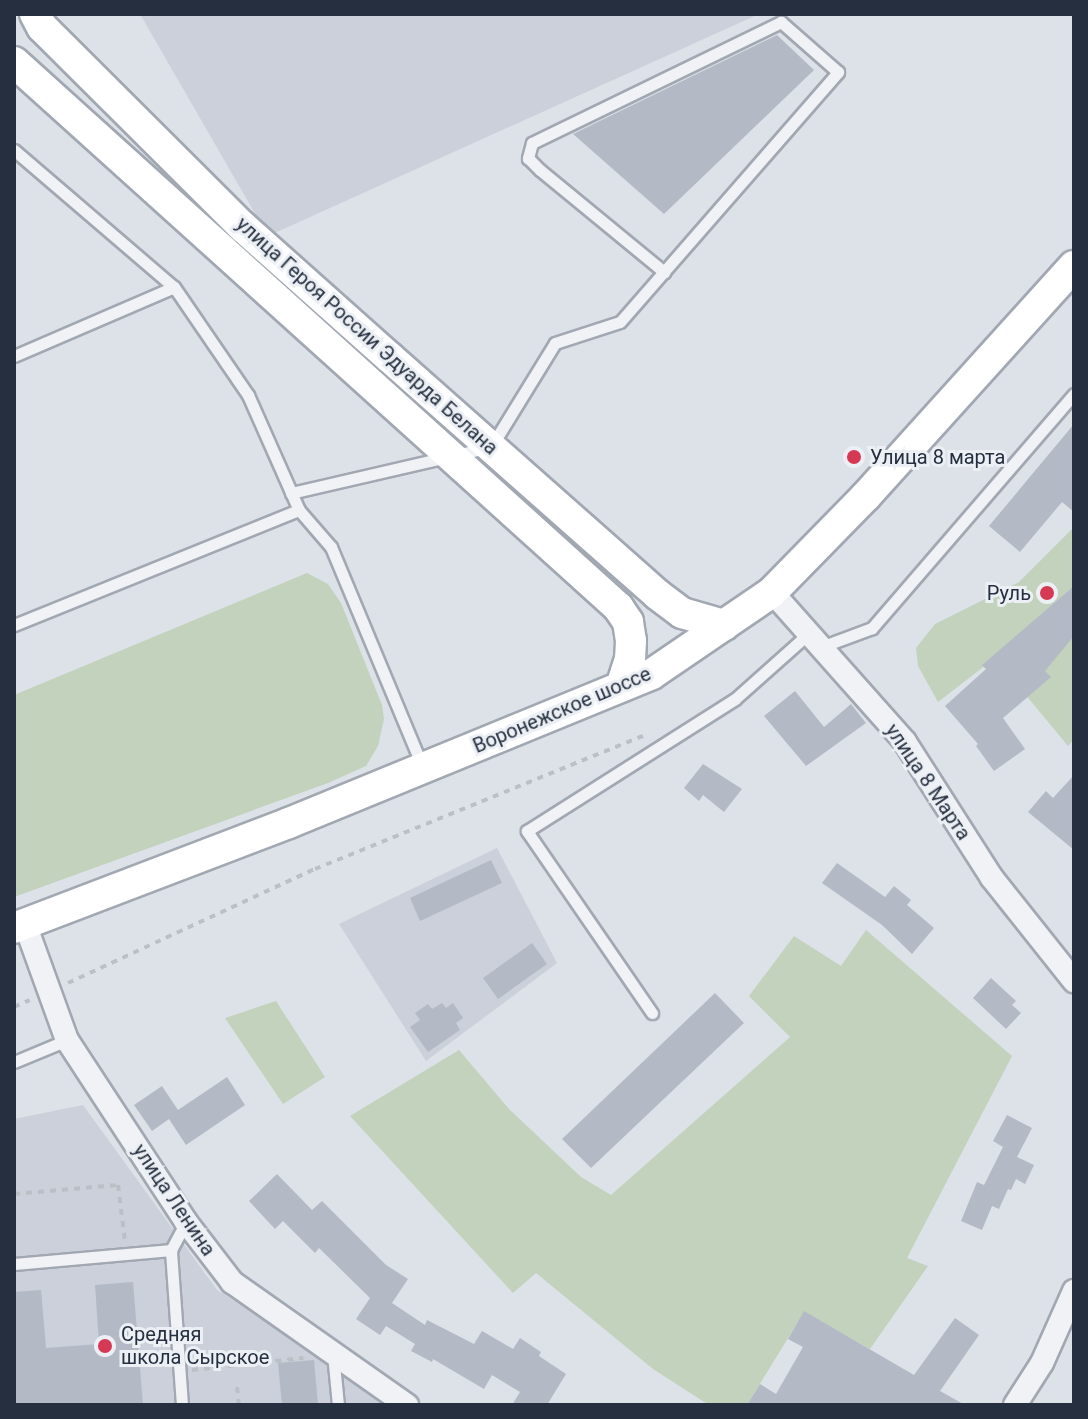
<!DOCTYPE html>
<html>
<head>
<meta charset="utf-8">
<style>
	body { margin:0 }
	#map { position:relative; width:1088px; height:1419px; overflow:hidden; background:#dde1e8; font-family:Roboto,sans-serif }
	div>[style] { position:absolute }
	.built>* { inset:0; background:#cbd0da }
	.green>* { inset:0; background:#c3d2bd }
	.building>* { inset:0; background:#b4bac5 }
	.path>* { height:4px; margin-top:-2px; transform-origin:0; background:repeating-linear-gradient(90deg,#bbbfc6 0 6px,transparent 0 12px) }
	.roads { filter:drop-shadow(2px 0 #a2a8b2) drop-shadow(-2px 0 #a2a8b2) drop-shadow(0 2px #a2a8b2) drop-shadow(0 -2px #a2a8b2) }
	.lane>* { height:11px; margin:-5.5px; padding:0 5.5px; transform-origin:5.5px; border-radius:5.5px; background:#f0f2f6 }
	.street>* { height:22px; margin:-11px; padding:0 11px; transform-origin:11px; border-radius:11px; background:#f0f2f6 }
	.secondary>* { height:30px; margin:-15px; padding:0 15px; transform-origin:15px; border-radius:15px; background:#fff }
	.dots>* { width:22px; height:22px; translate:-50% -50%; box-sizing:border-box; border:4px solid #ecf0f5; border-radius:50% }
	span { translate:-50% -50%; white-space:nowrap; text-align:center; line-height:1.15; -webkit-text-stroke:6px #ecf0f5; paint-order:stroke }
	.street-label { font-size:20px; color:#252f3f }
	.poi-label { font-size:20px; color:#252f3f }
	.left { translate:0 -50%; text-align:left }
	.right { translate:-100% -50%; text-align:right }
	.frame { position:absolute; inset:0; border:16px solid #252f3f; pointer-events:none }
</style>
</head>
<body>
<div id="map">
	<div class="built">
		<i style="clip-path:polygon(140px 14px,759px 14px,268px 236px)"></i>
		<i style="clip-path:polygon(497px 848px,557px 963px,426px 1061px,339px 924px)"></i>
		<i style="clip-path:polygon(83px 1105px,217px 1290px,311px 1348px,390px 1405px,14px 1405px,14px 1119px)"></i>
	</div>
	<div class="green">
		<i style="clip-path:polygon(1074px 527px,1074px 739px,1068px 746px,995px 658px,938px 702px,918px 666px,916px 648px,935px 624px,1019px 582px)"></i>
		<i style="clip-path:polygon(307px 573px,328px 584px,341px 603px,382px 705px,384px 719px,378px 746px,366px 766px,328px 783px,14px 897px,14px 695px)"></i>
		<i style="clip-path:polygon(866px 930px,1012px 1056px,907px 1258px,928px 1266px,870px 1349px,804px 1312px,747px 1405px,709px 1405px,653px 1369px,536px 1273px,513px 1293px,350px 1116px,459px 1050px,509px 1109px,581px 1177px,611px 1195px,790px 1037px,749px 996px,794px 936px,841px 966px)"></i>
		<i style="clip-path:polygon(276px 1001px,325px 1077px,283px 1104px,225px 1018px)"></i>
	</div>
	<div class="building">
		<i style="clip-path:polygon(777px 35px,814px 70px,664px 214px,573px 134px)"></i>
		<i style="clip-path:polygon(1074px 424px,1074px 512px,1062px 502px,1020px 552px,989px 526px)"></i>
		<i style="clip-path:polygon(1074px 586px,1074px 636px,1045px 671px,1051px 677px,1003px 718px,1025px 749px,994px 771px,976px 746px,978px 744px,945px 706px,986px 669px,982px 665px)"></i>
		<i style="clip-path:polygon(795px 691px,824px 727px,851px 704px,866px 723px,806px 766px,764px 716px)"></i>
		<i style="clip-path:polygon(703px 764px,742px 789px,724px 812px,703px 795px,699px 801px,684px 788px)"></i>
		<i style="clip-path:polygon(1074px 775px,1074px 850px,1028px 812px,1046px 791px,1053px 798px)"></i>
		<i style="clip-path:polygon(491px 860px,502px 883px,420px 921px,410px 898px)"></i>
		<i style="clip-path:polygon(837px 863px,885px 897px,894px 886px,911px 900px,907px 905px,934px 928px,912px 954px,882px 925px,822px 883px)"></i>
		<i style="clip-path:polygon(532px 943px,547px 964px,498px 999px,483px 978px)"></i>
		<i style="clip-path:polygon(991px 978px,1016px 1001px,1012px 1005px,1021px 1013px,1006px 1029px,973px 998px)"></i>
		<i style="clip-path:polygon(715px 993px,744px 1023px,591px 1168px,562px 1139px)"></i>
		<i style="clip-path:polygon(442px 1003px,446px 1008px,453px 1003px,463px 1018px,456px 1023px,460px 1030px,428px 1052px,410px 1027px,420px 1020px,415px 1013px,428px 1004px,432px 1009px)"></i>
		<i style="clip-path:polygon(227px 1077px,245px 1105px,186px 1145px,169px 1119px,152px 1131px,134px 1105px,162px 1086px,178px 1110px)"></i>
		<i style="clip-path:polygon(1007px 1115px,1032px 1128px,1017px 1157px,1034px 1165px,1025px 1184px,1016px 1179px,1011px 1190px,1008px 1189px,999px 1209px,992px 1206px,982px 1230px,961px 1221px,977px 1182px,984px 1185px,1003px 1147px,993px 1141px)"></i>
		<i style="clip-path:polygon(277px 1174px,312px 1210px,322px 1201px,386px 1265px,408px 1279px,392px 1303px,425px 1325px,427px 1320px,474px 1344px,482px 1331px,513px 1349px,520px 1338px,541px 1352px,539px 1356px,566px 1374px,547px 1405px,512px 1405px,520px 1392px,492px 1375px,484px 1389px,433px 1359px,432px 1362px,411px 1351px,415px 1344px,386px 1326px,380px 1335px,356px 1319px,370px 1298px,319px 1248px,315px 1253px,283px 1221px,275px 1229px,249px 1201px)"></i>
		<i style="clip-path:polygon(133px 1282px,143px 1405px,14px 1405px,14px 1292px,41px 1290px,46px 1348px,99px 1344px,95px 1285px)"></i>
		<i style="clip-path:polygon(804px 1311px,914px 1375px,955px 1318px,979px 1335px,940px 1391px,965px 1405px,747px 1405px,760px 1384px,776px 1394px,803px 1347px,788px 1339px)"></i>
		<i style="clip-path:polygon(314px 1360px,318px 1405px,282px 1405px,278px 1363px)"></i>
	</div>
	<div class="path">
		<i style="left:68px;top:983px;width:272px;rotate:-24.8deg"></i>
		<i style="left:315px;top:869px;width:358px;rotate:-22.1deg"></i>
		<i style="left:14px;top:1007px;width:17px;rotate:-24deg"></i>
		<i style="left:14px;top:1194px;width:104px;rotate:-4.9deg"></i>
		<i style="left:118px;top:1185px;width:56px;rotate:82.9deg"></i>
		<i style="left:192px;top:1370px;width:112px;rotate:-6.2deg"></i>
		<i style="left:237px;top:1387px;width:18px;rotate:84deg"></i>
	</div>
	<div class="roads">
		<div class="lane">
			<i style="left:14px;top:150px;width:211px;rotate:40.6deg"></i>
			<i style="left:14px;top:356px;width:174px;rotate:-23.3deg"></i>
			<i style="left:174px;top:287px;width:131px;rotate:55.6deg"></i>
			<i style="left:248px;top:395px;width:126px;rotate:66.1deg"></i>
			<i style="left:299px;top:510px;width:49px;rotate:49.1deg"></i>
			<i style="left:331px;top:547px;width:239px;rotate:67.4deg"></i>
			<i style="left:291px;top:493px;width:205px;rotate:-13deg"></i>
			<i style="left:491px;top:447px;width:122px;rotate:-58.4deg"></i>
			<i style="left:555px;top:343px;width:68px;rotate:-17.9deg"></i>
			<i style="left:620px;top:322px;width:332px;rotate:-48.9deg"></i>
			<i style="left:838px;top:72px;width:76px;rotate:-138.7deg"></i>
			<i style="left:781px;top:22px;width:277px;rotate:154.1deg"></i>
			<i style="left:532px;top:143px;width:16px;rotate:105deg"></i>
			<i style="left:528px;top:158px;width:17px;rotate:45deg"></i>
			<i style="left:540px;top:170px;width:161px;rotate:39.4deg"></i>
			<i style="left:14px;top:625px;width:307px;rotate:-22deg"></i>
			<i style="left:821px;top:647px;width:54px;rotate:-20.4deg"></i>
			<i style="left:872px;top:628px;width:309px;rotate:-49.2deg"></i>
			<i style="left:652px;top:1013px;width:221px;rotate:-124.5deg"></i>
			<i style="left:527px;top:831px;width:246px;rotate:-32.4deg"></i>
			<i style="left:735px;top:699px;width:99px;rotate:-41.7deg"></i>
			<i style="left:14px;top:1062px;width:57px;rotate:-22.5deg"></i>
			<i style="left:14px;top:1264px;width:158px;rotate:-5.1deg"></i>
			<i style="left:333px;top:1354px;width:51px;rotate:84.4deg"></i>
			<i style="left:182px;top:1405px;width:155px;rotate:-94.1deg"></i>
			<i style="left:171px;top:1250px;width:32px;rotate:-62deg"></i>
		</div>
		<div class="street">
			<i style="left:772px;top:592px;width:200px;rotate:48.4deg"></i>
			<i style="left:905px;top:742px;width:161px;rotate:57.4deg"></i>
			<i style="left:992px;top:878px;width:132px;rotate:51.5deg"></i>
			<i style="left:25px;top:924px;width:123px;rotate:70.1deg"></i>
			<i style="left:67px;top:1040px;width:217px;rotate:56.8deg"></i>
			<i style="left:186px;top:1222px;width:76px;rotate:52.5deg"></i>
			<i style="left:232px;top:1282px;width:214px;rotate:35.1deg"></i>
			<i style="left:1015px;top:1405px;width:50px;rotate:-57.3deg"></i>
			<i style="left:1042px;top:1363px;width:79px;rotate:-66deg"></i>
		</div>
		<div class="secondary">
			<i style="left:35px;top:14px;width:15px;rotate:62deg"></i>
			<i style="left:42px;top:27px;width:284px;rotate:44.9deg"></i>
			<i style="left:243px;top:227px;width:195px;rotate:41.7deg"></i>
			<i style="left:389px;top:357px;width:359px;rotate:41.5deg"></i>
			<i style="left:658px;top:595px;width:30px;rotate:37deg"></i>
			<i style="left:682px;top:613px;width:44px;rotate:15.9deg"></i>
			<i style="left:14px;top:62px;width:814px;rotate:42.06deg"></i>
			<i style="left:618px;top:607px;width:18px;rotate:56deg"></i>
			<i style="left:628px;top:622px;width:19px;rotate:81deg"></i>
			<i style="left:631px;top:641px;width:18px;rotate:93deg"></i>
			<i style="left:630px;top:659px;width:29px;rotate:108deg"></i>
			<i style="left:14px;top:928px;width:294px;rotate:-20.9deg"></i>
			<i style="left:289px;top:823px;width:392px;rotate:-22.3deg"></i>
			<i style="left:652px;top:674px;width:145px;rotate:-34.3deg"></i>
			<i style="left:772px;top:592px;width:134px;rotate:-45.6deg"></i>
			<i style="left:866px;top:496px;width:310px;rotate:-47.9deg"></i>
		</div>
	</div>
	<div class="dots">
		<i style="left:854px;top:457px;background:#d63953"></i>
		<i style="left:1047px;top:593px;background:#d63953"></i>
		<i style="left:105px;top:1346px;background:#d63953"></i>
	</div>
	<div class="street-label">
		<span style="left:367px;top:336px;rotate:42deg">улица Героя России Эдуарда Белана</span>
		<span style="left:562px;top:710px;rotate:-23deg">Воронежское шоссе</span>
		<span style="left:928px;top:782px;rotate:56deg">улица 8 Марта</span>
		<span style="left:174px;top:1200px;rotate:56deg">улица Ленина</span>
	</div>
	<div class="poi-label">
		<span class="left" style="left:870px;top:457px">Улица 8 марта</span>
		<span class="right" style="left:1031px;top:593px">Руль</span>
		<span class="left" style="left:121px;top:1346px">Средняя<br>школа Сырское</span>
	</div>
	<div class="frame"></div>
</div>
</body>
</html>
